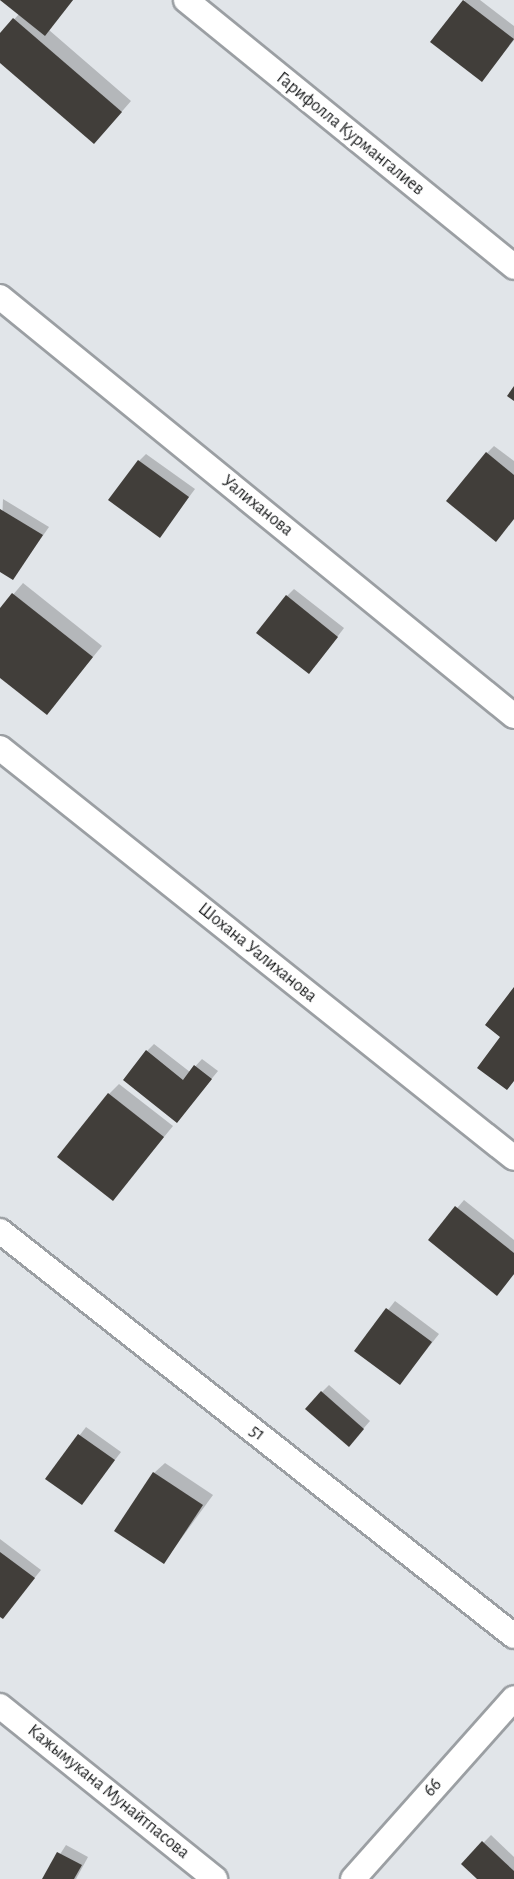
<!DOCTYPE html>
<html>
<head>
<meta charset="utf-8">
<style>
	body { margin:0 }
	#map { position:relative; width:514px; height:1879px; overflow:hidden; background:#e1e5e9; font-family:"Alegreya Sans",sans-serif }
	div>[style] { position:absolute }
	.shadow>* { inset:0; background:#0003 }
	.building>* { inset:0; background:#413e3a }
	.roads { filter:drop-shadow(2px 0 #9b9fa3) drop-shadow(-2px 0 #9b9fa3) drop-shadow(0 2px #9b9fa3) drop-shadow(0 -2px #9b9fa3) }
	.street>* { height:24px; margin:-12px; padding:0 12px; transform-origin:12px; border-radius:12px; background:#fff }
	span { translate:-50% -50%; white-space:nowrap; text-align:center; line-height:1.15; -webkit-text-stroke:6px #fff; paint-order:stroke }
	.street-label { font-size:18px; color:#191b1c }
</style>
</head>
<body>
<div id="map">
	<div class="shadow">
		<i style="clip-path:polygon(0 0,73px 0,49px 30px,131px 101px,104px 132px,0 61px,0 35px,19px 14px)"></i>
		<i style="clip-path:polygon(465px 0,480px 0,514px 26px,514px 40px,482px 80px,433px 42px)"></i>
		<i style="clip-path:polygon(494px 446px,514px 461px,514px 519px,487px 453px)"></i>
		<i style="clip-path:polygon(146px 454px,195px 489px,160px 536px,139px 461px)"></i>
		<i style="clip-path:polygon(3px 499px,49px 527px,13px 578px,0 571px)"></i>
		<i style="clip-path:polygon(23px 583px,102px 646px,47px 713px,0 676px,0 610px)"></i>
		<i style="clip-path:polygon(294px 589px,344px 628px,316px 665px,287px 596px)"></i>
		<i style="clip-path:polygon(154px 1044px,190px 1072px,202px 1059px,218px 1071px,177px 1121px,147px 1051px)"></i>
		<i style="clip-path:polygon(119px 1084px,173px 1126px,113px 1199px,109px 1094px)"></i>
		<i style="clip-path:polygon(464px 1200px,514px 1240px,514px 1274px,504px 1286px,430px 1240px)"></i>
		<i style="clip-path:polygon(395px 1301px,439px 1334px,400px 1383px,356px 1351px)"></i>
		<i style="clip-path:polygon(329px 1385px,370px 1421px,356px 1437px,322px 1392px)"></i>
		<i style="clip-path:polygon(86px 1427px,121px 1452px,82px 1503px,47px 1478px)"></i>
		<i style="clip-path:polygon(165px 1463px,213px 1495px,164px 1562px,154px 1473px)"></i>
		<i style="clip-path:polygon(0 1539px,41px 1570px,3px 1617px,0 1615px)"></i>
		<i style="clip-path:polygon(491px 1835px,514px 1857px,514px 1879px,479px 1879px,463px 1864px)"></i>
		<i style="clip-path:polygon(66px 1845px,88px 1857px,76px 1879px,44px 1879px)"></i>
	</div>
	<div class="building">
		<i style="clip-path:polygon(0 0,73px 0,45px 36px)"></i>
		<i style="clip-path:polygon(463px 0,514px 39px,482px 82px,430px 42px)"></i>
		<i style="clip-path:polygon(13px 18px,122px 112px,94px 144px,0 63px,0 33px)"></i>
		<i style="clip-path:polygon(514px 386px,514px 401px,507px 396px)"></i>
		<i style="clip-path:polygon(486px 452px,514px 475px,514px 519px,496px 542px,446px 501px)"></i>
		<i style="clip-path:polygon(138px 460px,189px 497px,160px 538px,108px 500px)"></i>
		<i style="clip-path:polygon(0 509px,43px 535px,13px 580px,0 572px)"></i>
		<i style="clip-path:polygon(12px 593px,93px 657px,47px 715px,0 678px,0 608px)"></i>
		<i style="clip-path:polygon(286px 595px,338px 637px,309px 674px,256px 633px)"></i>
		<i style="clip-path:polygon(514px 987px,514px 1081px,507px 1090px,477px 1068px,500px 1037px,485px 1025px)"></i>
		<i style="clip-path:polygon(146px 1050px,183px 1080px,194px 1065px,212px 1079px,177px 1123px,123px 1080px)"></i>
		<i style="clip-path:polygon(108px 1093px,164px 1137px,113px 1201px,57px 1157px)"></i>
		<i style="clip-path:polygon(455px 1206px,514px 1253px,514px 1274px,497px 1296px,428px 1240px)"></i>
		<i style="clip-path:polygon(386px 1308px,432px 1342px,400px 1385px,354px 1351px)"></i>
		<i style="clip-path:polygon(321px 1391px,364px 1429px,349px 1447px,305px 1409px)"></i>
		<i style="clip-path:polygon(78px 1434px,115px 1460px,82px 1505px,45px 1479px)"></i>
		<i style="clip-path:polygon(153px 1472px,203px 1505px,164px 1564px,114px 1531px)"></i>
		<i style="clip-path:polygon(0 1552px,35px 1578px,3px 1619px,0 1617px)"></i>
		<i style="clip-path:polygon(482px 1841px,514px 1871px,514px 1879px,477px 1879px,461px 1864px)"></i>
		<i style="clip-path:polygon(57px 1852px,82px 1865px,74px 1879px,42px 1879px)"></i>
	</div>
	<div class="roads">
		<div class="street">
			<i style="left:186px;top:0;width:423px;rotate:39.1deg"></i>
			<i style="left:0;top:297px;width:663px;rotate:39.19deg"></i>
			<i style="left:0;top:748px;width:657px;rotate:38.58deg"></i>
			<i style="left:0;top:1231px;width:654px;rotate:38.24deg"></i>
			<i style="left:0;top:1706px;width:276px;rotate:38.8deg"></i>
			<i style="left:353px;top:1879px;width:242px;rotate:-48.3deg"></i>
		</div>
	</div>
	<div class="street-label">
		<span style="left:350px;top:134px;rotate:39deg">Гарифолла Курмангалиев</span>
		<span style="left:257px;top:506px;rotate:39deg">Уалиханова</span>
		<span style="left:257px;top:953px;rotate:39deg">Шохана Уалиханова</span>
		<span style="left:257px;top:1433px;rotate:38deg">51</span>
		<span style="left:433px;top:1788px;rotate:-48deg">66</span>
		<span style="left:108px;top:1792px;rotate:39deg">Кажымукана Мунайтпасова</span>
	</div>
</div>
</body>
</html>
